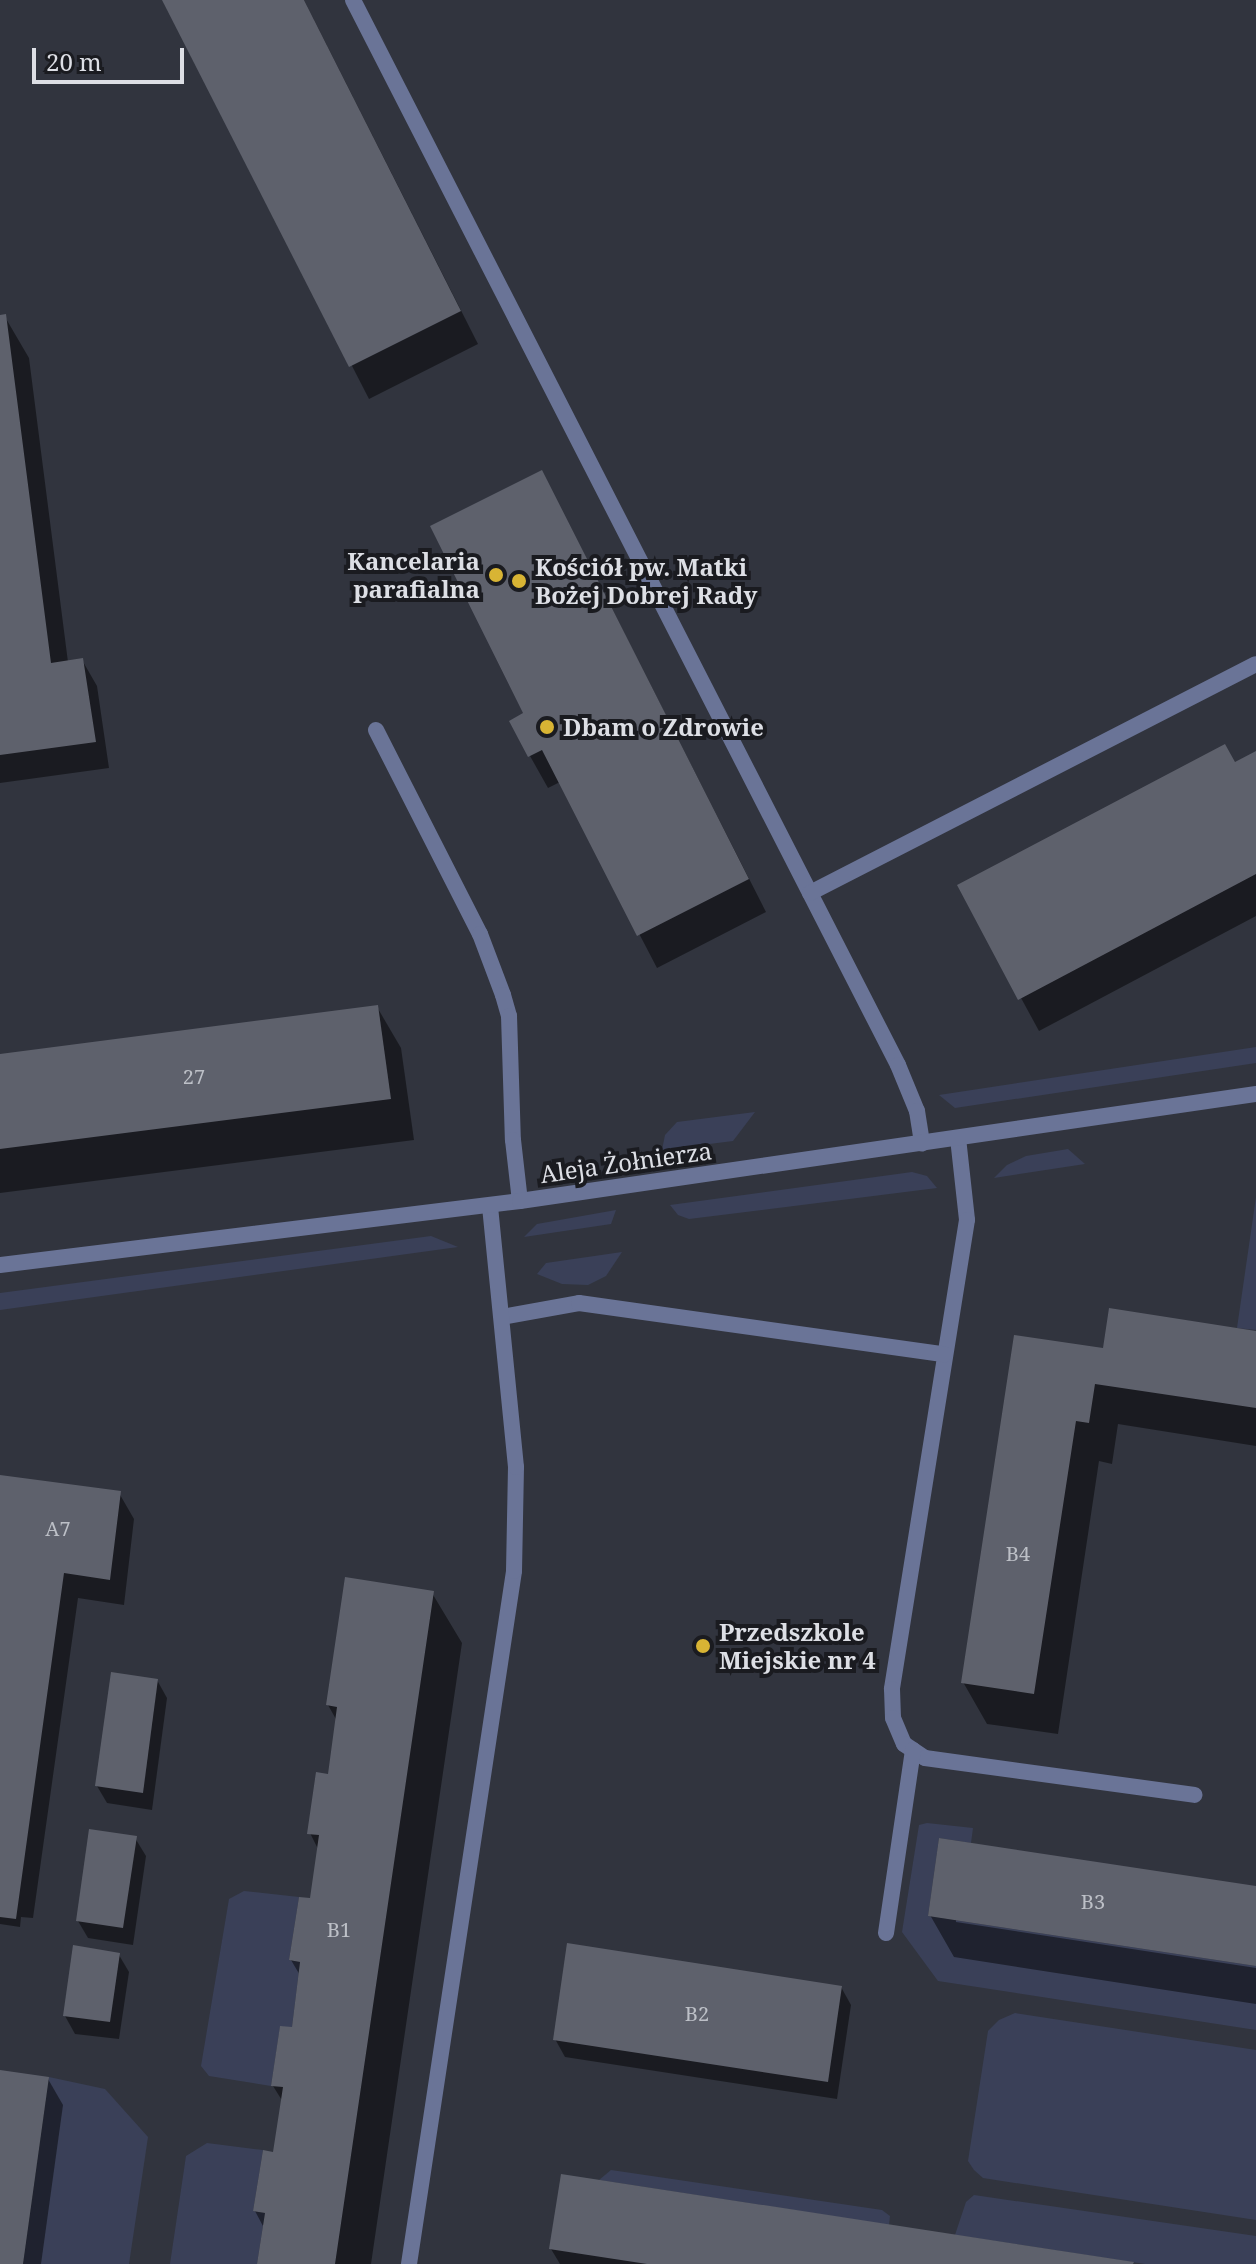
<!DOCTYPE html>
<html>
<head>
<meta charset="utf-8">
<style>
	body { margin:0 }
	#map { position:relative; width:1256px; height:2264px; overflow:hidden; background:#31343e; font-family:"Noto Serif",serif }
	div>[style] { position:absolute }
	.green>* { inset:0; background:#3a4058 }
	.shadow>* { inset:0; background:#0007 }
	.building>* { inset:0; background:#5e616c }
	.service>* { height:16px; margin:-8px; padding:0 8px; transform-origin:8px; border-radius:8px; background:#6a7497 }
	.minor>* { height:16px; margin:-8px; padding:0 8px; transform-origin:8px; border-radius:8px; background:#6a7497 }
	.tertiary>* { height:16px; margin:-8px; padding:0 8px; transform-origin:8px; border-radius:8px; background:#6a7497 }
	.dots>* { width:22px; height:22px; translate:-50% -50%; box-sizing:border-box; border:4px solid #1a1b20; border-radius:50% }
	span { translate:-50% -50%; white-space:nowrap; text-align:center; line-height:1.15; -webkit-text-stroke:8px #1a1b20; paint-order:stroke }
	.number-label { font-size:20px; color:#bdc0c7 }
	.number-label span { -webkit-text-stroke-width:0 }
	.poi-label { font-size:24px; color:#dddfe5; font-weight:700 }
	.right { translate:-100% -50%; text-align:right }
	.left { translate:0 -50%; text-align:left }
	.street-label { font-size:24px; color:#dddfe5 }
	.scale { position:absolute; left:32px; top:48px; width:152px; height:36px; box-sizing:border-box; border:4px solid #dddfe5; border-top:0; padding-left:10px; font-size:24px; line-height:28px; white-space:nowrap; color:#dddfe5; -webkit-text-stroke:6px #1a1b20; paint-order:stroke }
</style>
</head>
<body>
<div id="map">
	<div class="green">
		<i style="clip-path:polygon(1256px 1047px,1256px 1063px,955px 1108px,939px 1095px)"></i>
		<i style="clip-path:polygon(755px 1112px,733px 1141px,662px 1150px,665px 1135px,677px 1122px)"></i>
		<i style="clip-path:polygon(1068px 1149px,1085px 1164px,994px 1178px,1007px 1165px,1026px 1156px)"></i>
		<i style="clip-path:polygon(912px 1172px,927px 1176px,937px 1188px,689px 1219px,678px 1215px,670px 1205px)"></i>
		<i style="clip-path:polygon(1256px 1197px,1256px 1330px,1237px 1328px)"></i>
		<i style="clip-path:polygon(616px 1210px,611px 1224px,524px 1237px,537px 1224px)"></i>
		<i style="clip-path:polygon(431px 1236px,458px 1247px,0 1310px,0 1293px)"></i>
		<i style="clip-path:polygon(622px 1252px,606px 1276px,588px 1285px,562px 1284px,537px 1274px,546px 1263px)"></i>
		<i style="clip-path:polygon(927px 1823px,973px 1828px,971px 1843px,939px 1838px,928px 1916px,1256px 1966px,1256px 2030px,938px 1981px,902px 1932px,919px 1825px)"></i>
		<i style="clip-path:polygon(244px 1891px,299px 1897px,289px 1960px,300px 1962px,292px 2027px,280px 2027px,271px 2086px,209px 2076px,201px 2066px,229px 1899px)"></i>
		<i style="clip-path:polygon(1015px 2013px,1256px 2050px,1256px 2220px,983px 2178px,974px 2170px,968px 2161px,988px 2031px,999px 2020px)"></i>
		<i style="clip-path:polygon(49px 2077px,105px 2089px,148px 2137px,129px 2264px,23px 2264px)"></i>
		<i style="clip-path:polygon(207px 2143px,263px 2150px,253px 2211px,265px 2213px,257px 2264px,170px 2264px,186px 2156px)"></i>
		<i style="clip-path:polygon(611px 2170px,882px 2210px,890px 2216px,889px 2225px,599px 2180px)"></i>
		<i style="clip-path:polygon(974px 2195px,1256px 2236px,1256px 2264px,1145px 2264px,955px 2235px,966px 2202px)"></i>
	</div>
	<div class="shadow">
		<i style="clip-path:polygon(164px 0,304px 0,478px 344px,369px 399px)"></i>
		<i style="clip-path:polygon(0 317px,5px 317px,29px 358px,68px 662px,82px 660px,97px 686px,109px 768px,0 783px)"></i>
		<i style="clip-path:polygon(542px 472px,766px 912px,657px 968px,560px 782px,548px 788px,530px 756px,526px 714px)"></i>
		<i style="clip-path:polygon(1256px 754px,1256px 916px,1039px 1031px,960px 886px)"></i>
		<i style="clip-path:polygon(377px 1007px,401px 1048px,414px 1140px,0 1193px,0 1056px)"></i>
		<i style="clip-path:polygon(1256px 1333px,1256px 1446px,1118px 1424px,1112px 1464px,1099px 1461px,1058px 1734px,987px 1724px,963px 1682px,1104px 1350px)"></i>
		<i style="clip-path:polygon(0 1477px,119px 1493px,134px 1519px,124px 1605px,78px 1598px,33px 1918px,21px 1917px,20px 1927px,0 1924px)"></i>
		<i style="clip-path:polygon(432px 1593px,462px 1643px,371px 2264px,259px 2264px,264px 2228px,255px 2211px,275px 2154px,283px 2102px,273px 2086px,293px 2029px,301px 1977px,291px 1960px,311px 1900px,319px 1851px,310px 1833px,330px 1776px,337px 1721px,328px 1705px)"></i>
		<i style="clip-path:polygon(157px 1680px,167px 1698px,152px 1810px,107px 1803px,97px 1786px)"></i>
		<i style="clip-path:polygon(135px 1838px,146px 1856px,133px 1945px,88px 1938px,78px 1921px)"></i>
		<i style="clip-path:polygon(1256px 1888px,1256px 1964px,956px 1918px,956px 1922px,1256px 1968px,1256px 2004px,954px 1957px,930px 1915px)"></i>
		<i style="clip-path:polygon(119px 1955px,129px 1972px,119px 2039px,75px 2034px,65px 2016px)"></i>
		<i style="clip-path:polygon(841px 1987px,851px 2005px,837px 2099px,565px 2057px,555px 2039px)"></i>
		<i style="clip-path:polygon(0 2072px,48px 2079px,63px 2105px,41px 2264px,0 2264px)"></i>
		<i style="clip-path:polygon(562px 2176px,1133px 2264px,560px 2264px,551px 2249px)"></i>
	</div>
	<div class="building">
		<i style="clip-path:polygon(162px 0,304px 0,461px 311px,349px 367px)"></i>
		<i style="clip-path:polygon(6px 314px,51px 663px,83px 658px,96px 742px,0 755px,0 315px)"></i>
		<i style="clip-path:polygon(542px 470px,749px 879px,637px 936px,542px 750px,528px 757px,509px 721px,523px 713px,430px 526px)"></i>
		<i style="clip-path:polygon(1225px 744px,1235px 762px,1256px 751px,1256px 874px,1018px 1000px,957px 885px)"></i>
		<i style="clip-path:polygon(378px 1005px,391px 1099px,0 1149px,0 1054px)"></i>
		<i style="clip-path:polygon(1109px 1308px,1256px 1331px,1256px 1408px,1095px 1384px,1089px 1423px,1076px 1421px,1034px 1694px,961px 1683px,1014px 1335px,1103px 1348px)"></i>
		<i style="clip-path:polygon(0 1475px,121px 1491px,110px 1580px,64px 1573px,16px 1919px,0 1917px)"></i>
		<i style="clip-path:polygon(345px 1577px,434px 1591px,335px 2264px,257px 2264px,265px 2213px,253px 2211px,263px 2150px,273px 2152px,283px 2087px,271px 2086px,280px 2026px,292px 2027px,300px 1962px,289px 1960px,299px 1897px,310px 1898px,319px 1835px,307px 1834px,316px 1772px,328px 1774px,337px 1707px,326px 1705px)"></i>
		<i style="clip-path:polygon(111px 1672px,158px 1679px,143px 1793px,95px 1786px)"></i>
		<i style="clip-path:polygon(89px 1829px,137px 1836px,123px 1928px,76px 1921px)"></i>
		<i style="clip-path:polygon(939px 1838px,1256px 1886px,1256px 1966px,928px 1916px)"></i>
		<i style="clip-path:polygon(567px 1943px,842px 1986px,828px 2082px,553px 2040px)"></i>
		<i style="clip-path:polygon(73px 1945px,120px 1953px,110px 2022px,63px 2016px)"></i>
		<i style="clip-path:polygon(0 2070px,49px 2077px,23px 2264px,0 2264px)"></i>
		<i style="clip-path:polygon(561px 2174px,1134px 2262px,1133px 2264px,647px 2264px,549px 2249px)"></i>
	</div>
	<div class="service">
		<i style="left:353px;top:0;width:1196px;rotate:62.9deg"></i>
		<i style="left:898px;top:1065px;width:50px;rotate:67.6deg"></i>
		<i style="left:917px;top:1111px;width:33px;rotate:81deg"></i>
		<i style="left:810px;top:893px;width:501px;rotate:-27.18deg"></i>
		<i style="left:958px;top:1138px;width:82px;rotate:83.7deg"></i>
		<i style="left:967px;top:1220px;width:475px;rotate:99.1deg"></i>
		<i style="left:892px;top:1689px;width:29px;rotate:88deg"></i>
		<i style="left:893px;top:1718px;width:28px;rotate:67deg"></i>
		<i style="left:904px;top:1744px;width:25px;rotate:34deg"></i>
		<i style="left:925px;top:1758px;width:272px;rotate:7.8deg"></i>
		<i style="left:502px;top:1317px;width:78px;rotate:-10.3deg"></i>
		<i style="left:579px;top:1303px;width:369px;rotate:8deg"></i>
		<i style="left:886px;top:1933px;width:185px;rotate:-81.6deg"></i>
	</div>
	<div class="minor">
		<i style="left:376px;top:730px;width:229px;rotate:63deg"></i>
		<i style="left:480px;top:934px;width:65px;rotate:69.3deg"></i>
		<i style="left:503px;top:995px;width:22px;rotate:74deg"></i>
		<i style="left:509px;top:1016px;width:124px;rotate:88.2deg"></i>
		<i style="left:513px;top:1140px;width:61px;rotate:83.5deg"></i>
		<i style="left:409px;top:2264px;width:701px;rotate:-81.38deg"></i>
		<i style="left:514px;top:1571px;width:104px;rotate:-88.9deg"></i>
		<i style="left:516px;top:1467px;width:263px;rotate:-95.7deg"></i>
	</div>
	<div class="tertiary">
		<i style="left:0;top:1265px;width:524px;rotate:-7.02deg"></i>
		<i style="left:520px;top:1201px;width:744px;rotate:-8.27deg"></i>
	</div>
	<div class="dots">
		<i style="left:496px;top:575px;background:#d8b434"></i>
		<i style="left:519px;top:581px;background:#d8b434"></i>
		<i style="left:547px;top:727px;background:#d8b434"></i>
		<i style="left:703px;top:1646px;background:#d8b434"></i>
	</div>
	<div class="number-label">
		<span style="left:194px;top:1076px">27</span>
		<span style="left:58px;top:1528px">A7</span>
		<span style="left:1018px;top:1553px">B4</span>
		<span style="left:1093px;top:1901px">B3</span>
		<span style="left:339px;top:1929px">B1</span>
		<span style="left:697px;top:2013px">B2</span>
	</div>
	<div class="poi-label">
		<span class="right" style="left:480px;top:575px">Kancelaria<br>parafialna</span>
		<span class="left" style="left:535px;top:581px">Kościół pw. Matki<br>Bożej Dobrej Rady</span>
		<span class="left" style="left:563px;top:727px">Dbam o Zdrowie</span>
		<span class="left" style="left:719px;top:1646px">Przedszkole<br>Miejskie nr 4</span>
	</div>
	<div class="street-label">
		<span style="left:626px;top:1162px;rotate:-8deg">Aleja Żołnierza</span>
	</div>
	<div class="scale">20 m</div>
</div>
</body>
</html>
